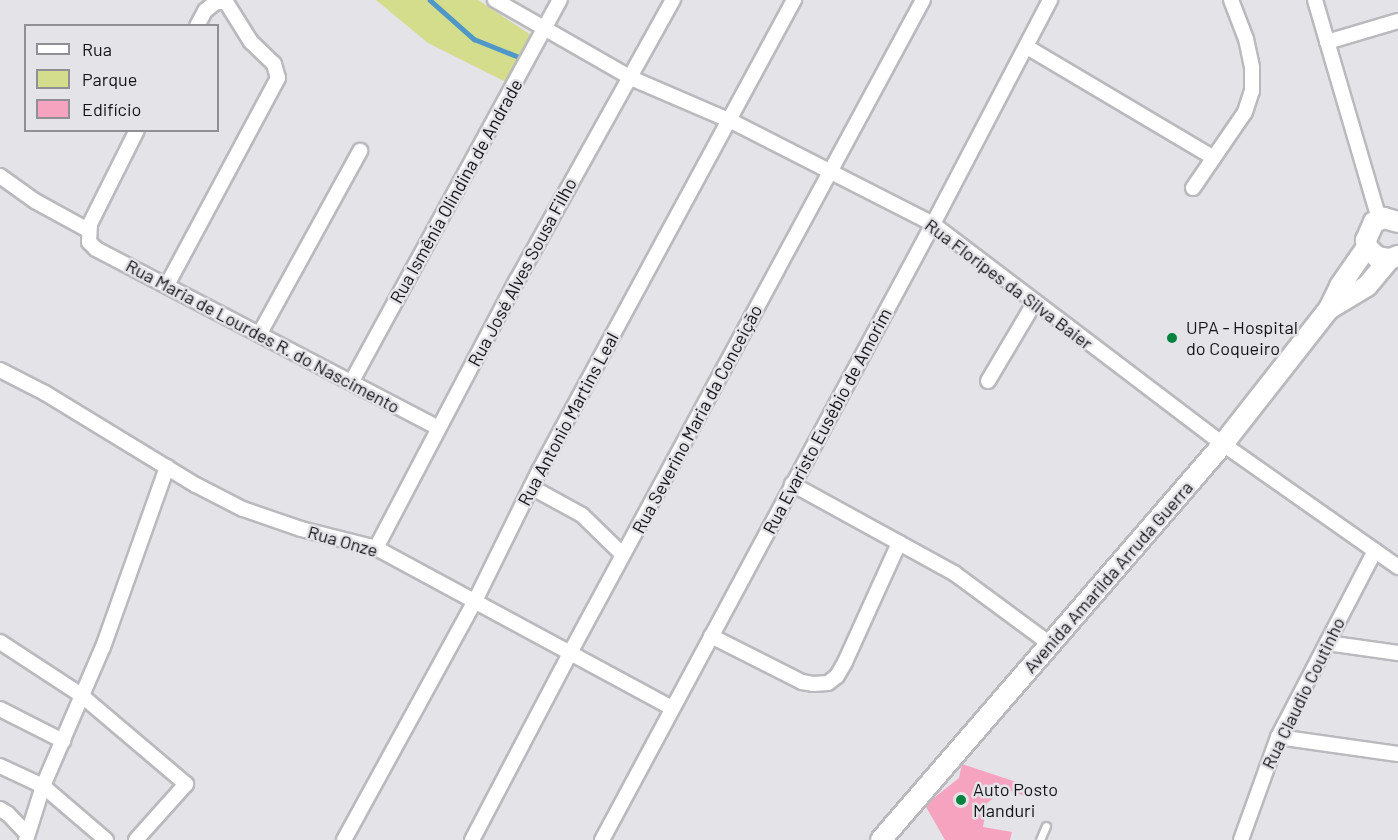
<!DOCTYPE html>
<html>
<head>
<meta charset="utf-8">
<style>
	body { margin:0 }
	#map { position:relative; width:1398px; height:840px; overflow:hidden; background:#e3e3e8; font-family:Barlow,sans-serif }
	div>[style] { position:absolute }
	.green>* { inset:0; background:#d4dd8c }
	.stream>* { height:4.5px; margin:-2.25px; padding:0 2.25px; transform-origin:2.25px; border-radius:2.25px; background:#4f97c9 }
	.building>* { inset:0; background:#f6a3c0 }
	.roads { filter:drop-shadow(2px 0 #bababe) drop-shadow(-2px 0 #bababe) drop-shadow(0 2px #bababe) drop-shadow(0 -2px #bababe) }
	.service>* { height:7px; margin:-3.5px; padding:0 3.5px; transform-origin:3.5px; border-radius:3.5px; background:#fff }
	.minor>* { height:14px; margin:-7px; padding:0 7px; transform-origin:7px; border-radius:7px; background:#fff }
	.secondary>* { height:20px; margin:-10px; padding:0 10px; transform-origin:10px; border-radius:10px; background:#fff }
	.dots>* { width:16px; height:16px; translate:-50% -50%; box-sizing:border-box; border:3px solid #e3e3e8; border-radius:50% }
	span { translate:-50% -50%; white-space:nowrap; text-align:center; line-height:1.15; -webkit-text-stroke:5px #e3e3e8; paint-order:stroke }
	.street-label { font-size:18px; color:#141416 }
	.poi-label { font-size:18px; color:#141416 }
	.left { translate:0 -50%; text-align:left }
	.legend { position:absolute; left:24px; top:24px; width:195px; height:108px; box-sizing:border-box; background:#e3e3e8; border:2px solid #909094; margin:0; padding:8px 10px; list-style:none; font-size:18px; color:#141416 }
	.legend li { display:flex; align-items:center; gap:12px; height:30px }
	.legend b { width:30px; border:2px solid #909094 }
</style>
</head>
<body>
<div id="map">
	<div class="green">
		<i style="clip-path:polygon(376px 0,478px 0,531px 35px,506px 82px,428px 43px)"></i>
	</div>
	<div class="stream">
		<i style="left:430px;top:0;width:59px;rotate:41.6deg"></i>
		<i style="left:474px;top:39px;width:48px;rotate:21.8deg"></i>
	</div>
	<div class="building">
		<i style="clip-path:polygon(962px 764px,1032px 787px,1027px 797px,1006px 789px,987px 803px,983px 827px,1012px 832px,1010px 840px,945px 840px,925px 805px,959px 778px)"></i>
	</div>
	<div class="roads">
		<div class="service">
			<i style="left:1040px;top:840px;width:15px;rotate:-67deg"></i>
		</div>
		<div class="minor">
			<i style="left:495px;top:0;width:157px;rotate:29.8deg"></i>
			<i style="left:631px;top:78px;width:109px;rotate:23.3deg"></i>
			<i style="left:731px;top:121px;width:227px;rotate:27deg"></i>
			<i style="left:933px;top:224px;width:364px;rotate:37.2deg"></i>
			<i style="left:1223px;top:444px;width:214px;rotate:35.1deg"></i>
			<i style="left:1315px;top:0;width:228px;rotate:73.7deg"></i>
			<i style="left:1327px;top:42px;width:74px;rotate:-16.5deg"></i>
			<i style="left:1027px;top:47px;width:217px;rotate:30.7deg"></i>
			<i style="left:137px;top:130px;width:105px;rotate:116.6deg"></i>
			<i style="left:90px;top:224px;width:18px;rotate:93deg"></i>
			<i style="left:89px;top:242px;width:10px;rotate:45deg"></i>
			<i style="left:96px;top:249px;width:386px;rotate:27.6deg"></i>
			<i style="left:0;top:176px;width:43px;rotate:35.5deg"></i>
			<i style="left:35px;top:201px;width:60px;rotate:28.7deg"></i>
			<i style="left:1193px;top:188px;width:92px;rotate:-55.6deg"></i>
			<i style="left:1245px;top:112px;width:22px;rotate:-72deg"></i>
			<i style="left:1252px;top:91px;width:24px;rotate:-90deg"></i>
			<i style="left:1252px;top:67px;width:29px;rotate:-102deg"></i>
			<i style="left:1246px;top:39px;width:42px;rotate:-111deg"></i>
			<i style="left:167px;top:285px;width:235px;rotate:-61.8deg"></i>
			<i style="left:278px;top:78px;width:15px;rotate:-106deg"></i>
			<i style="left:274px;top:64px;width:32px;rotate:-136deg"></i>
			<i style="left:251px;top:42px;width:47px;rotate:-122deg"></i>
			<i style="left:226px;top:2px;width:10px;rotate:180deg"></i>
			<i style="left:216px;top:2px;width:14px;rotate:141deg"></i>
			<i style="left:205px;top:11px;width:17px;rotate:118deg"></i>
			<i style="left:260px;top:333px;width:208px;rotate:-61.2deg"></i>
			<i style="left:0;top:370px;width:51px;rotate:27.1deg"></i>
			<i style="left:45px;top:393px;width:177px;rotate:31.4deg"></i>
			<i style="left:196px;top:485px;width:53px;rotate:27.1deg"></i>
			<i style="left:243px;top:509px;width:61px;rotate:19deg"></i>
			<i style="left:301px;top:529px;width:77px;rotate:14.2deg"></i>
			<i style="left:376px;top:548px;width:336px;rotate:28.4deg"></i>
			<i style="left:352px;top:381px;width:434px;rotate:-61.4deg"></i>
			<i style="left:988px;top:381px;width:92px;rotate:-59.3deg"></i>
			<i style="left:792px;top:484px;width:185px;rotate:28.8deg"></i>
			<i style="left:954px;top:573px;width:119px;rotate:36.5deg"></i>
			<i style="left:531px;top:487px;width:58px;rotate:28.8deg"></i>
			<i style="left:582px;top:515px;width:57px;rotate:44.3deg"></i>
			<i style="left:376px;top:548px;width:303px;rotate:-62.3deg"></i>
			<i style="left:517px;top:280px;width:321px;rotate:-60.9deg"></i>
			<i style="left:711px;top:636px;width:102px;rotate:26.8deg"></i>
			<i style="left:802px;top:682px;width:11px;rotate:10deg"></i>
			<i style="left:813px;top:684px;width:15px;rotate:-4deg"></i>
			<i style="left:828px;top:683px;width:11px;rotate:-38deg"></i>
			<i style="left:837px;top:676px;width:16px;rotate:-60deg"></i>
			<i style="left:845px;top:662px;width:131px;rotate:-65.6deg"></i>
			<i style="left:0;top:642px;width:97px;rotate:33.2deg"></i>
			<i style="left:81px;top:695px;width:138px;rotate:40.3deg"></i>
			<i style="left:186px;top:784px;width:75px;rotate:131.8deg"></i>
			<i style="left:1327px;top:643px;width:72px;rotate:8deg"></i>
			<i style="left:0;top:709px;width:71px;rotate:26.9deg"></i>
			<i style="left:1278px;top:737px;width:121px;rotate:8.1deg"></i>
			<i style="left:0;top:766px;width:47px;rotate:24.9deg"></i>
			<i style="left:43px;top:786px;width:83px;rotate:40.6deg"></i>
			<i style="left:0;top:809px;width:9px;rotate:32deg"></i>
			<i style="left:8px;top:814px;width:28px;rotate:46deg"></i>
			<i style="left:26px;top:840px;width:57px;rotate:-72.5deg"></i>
			<i style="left:43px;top:786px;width:151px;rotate:-66.7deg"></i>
			<i style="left:103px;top:647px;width:191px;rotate:-70.4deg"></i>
			<i style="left:344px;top:840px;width:270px;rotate:-61.3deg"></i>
			<i style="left:474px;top:603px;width:147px;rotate:-63.8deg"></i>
			<i style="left:539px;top:471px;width:536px;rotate:-61.57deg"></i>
			<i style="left:472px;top:840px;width:211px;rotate:-62.3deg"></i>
			<i style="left:570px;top:653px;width:742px;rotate:-61.61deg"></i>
			<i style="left:602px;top:840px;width:699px;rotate:-61.75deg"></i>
			<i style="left:933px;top:224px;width:253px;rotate:-62.4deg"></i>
			<i style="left:1241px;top:840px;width:109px;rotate:-70.2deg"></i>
			<i style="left:1278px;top:737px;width:210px;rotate:-62.5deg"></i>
		</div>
		<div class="secondary">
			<i style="left:1398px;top:222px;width:15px;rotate:-164deg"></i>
			<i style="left:1384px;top:218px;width:11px;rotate:158deg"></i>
			<i style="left:1374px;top:222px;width:20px;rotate:114deg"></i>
			<i style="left:1366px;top:240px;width:7px;rotate:82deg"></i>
			<i style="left:1367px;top:247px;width:14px;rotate:45deg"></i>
			<i style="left:1377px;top:257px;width:13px;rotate:9deg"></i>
			<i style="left:1390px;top:259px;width:9px;rotate:-21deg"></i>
			<i style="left:1329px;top:309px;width:44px;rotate:-31.2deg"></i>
			<i style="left:1367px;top:286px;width:35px;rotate:-50deg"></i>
			<i style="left:881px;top:840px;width:523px;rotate:-49.18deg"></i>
			<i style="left:1223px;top:444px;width:172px;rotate:-51.9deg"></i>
			<i style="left:1329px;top:309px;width:25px;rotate:-64deg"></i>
			<i style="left:1340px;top:286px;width:47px;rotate:-55.3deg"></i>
		</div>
	</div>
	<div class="dots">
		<i style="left:1172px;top:338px;background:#03833d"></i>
		<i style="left:961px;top:800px;background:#03833d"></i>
	</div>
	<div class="street-label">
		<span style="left:456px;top:191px;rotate:-61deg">Rua Ismênia Olindina de Andrade</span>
		<span style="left:522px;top:272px;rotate:-62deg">Rua José Alves Sousa Filho</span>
		<span style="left:1009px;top:284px;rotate:37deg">Rua Floripes da Silva Baier</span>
		<span style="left:263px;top:336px;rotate:28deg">Rua Maria de Lourdes R. do Nascimento</span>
		<span style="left:568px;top:419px;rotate:-62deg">Rua Antonio Martins Leal</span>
		<span style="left:697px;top:419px;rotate:-62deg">Rua Severino Maria da Conceição</span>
		<span style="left:827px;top:421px;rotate:-62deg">Rua Evaristo Eusébio de Amorim</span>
		<span style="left:343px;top:541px;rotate:16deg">Rua Onze</span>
		<span style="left:1108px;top:577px;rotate:-49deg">Avenida Amarilda Arruda Guerra</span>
		<span style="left:1303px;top:693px;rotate:-64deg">Rua Claudio Coutinho</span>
	</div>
	<div class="poi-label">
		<span class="left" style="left:1186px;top:338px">UPA - Hospital<br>do Coqueiro</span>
		<span class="left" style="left:973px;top:800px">Auto Posto<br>Manduri</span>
	</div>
	<ul class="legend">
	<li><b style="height:8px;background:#fff"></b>Rua</li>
	<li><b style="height:16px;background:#d4dd8c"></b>Parque</li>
	<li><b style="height:16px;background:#f6a3c0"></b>Edifício</li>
	</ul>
</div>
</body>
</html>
